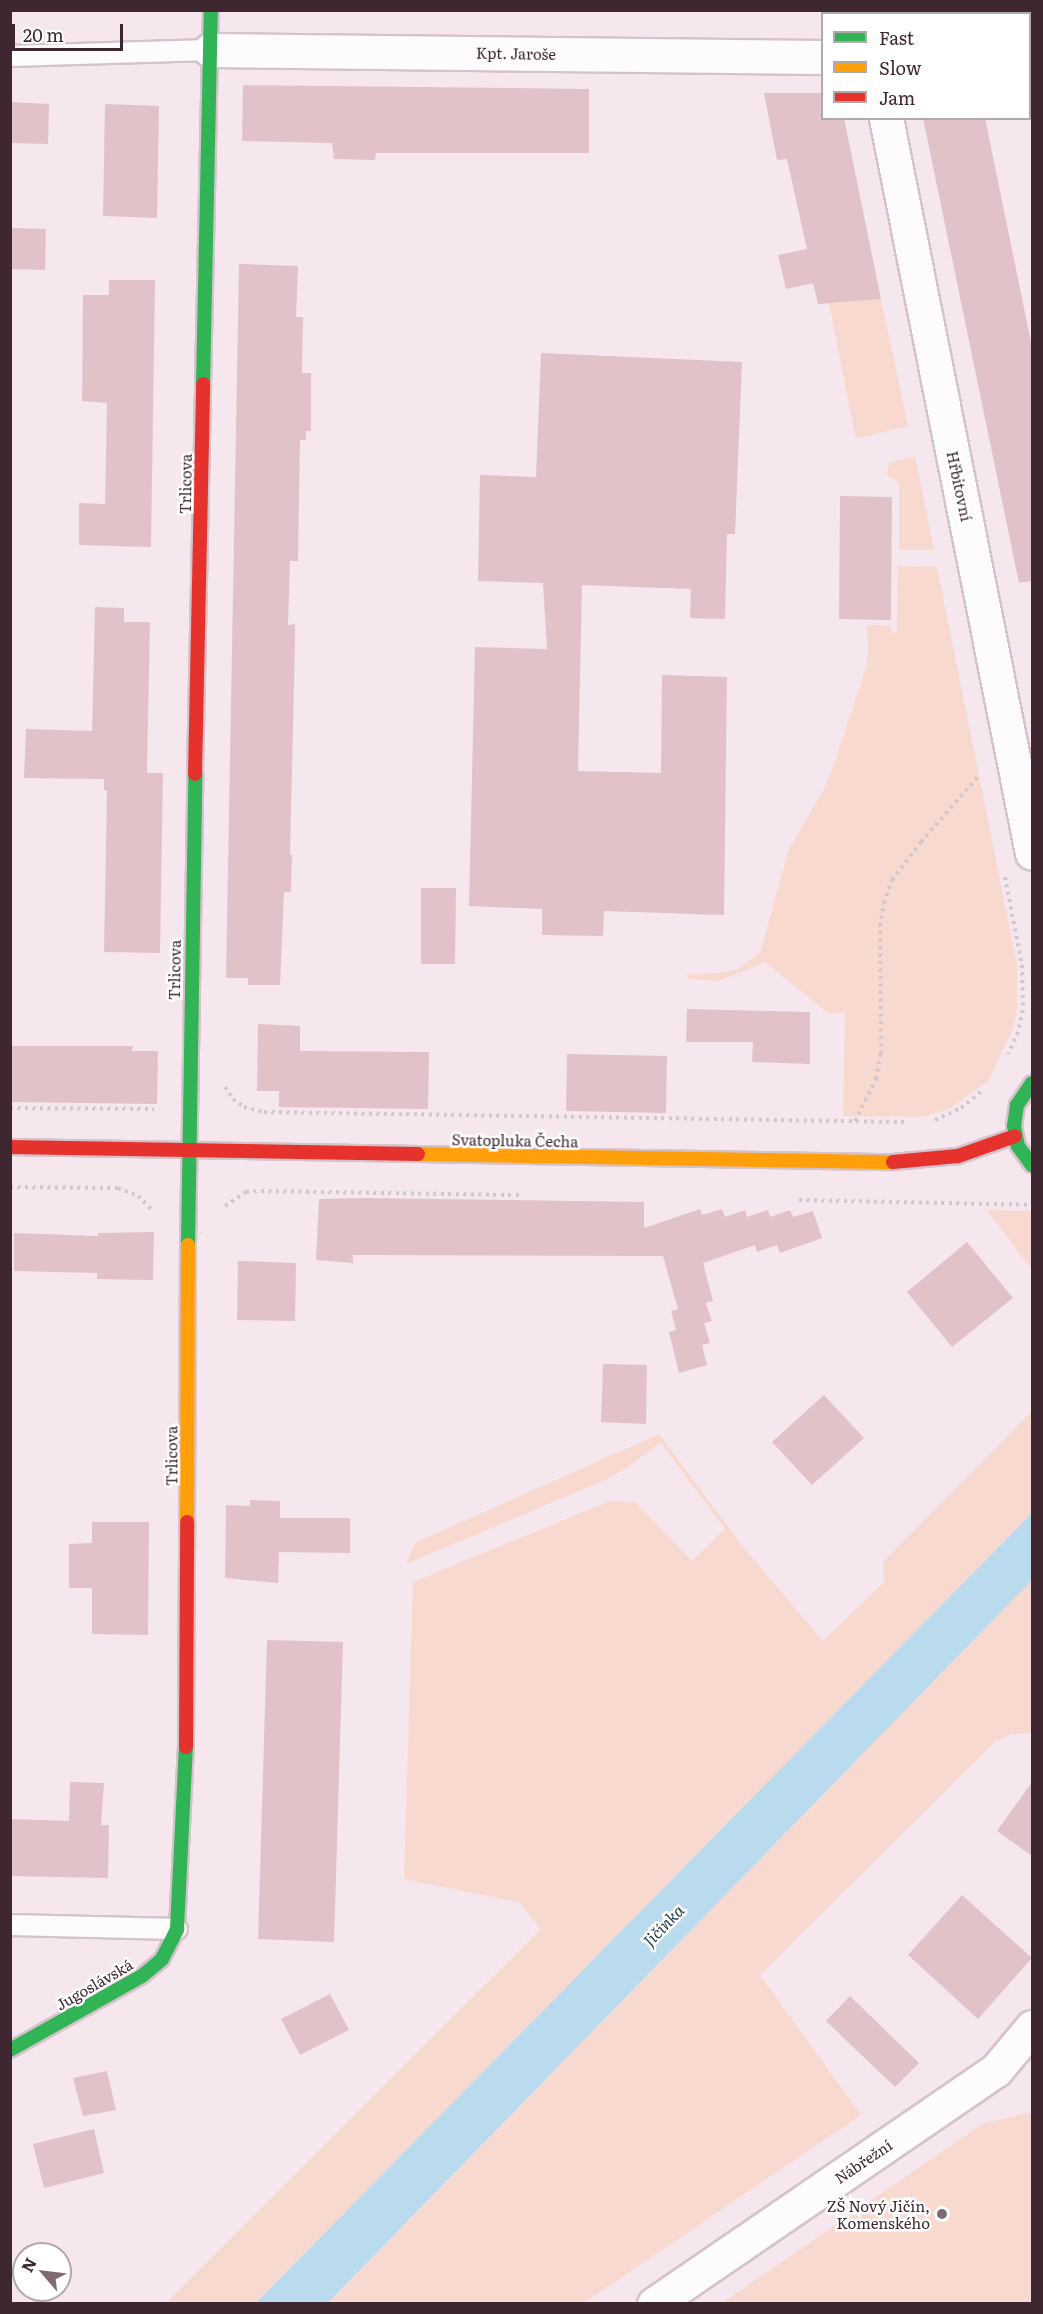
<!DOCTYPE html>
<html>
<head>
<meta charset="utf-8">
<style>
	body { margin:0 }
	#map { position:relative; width:1043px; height:2314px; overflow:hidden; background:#f5e7ed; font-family:Literata,serif }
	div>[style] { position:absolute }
	.green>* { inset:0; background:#f8d9cf }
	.water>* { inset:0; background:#badaee }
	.building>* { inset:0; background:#e2c2c9 }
	.path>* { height:4px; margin-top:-2px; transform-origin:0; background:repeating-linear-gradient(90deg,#d0c8cd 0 3px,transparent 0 7.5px) }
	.roads { filter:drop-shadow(2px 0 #d5c3cb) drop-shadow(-2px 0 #d5c3cb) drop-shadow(0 2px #d5c3cb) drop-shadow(0 -2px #d5c3cb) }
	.lane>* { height:20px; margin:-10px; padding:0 10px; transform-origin:10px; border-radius:10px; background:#fefbfc }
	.street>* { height:33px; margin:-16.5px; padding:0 16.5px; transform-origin:16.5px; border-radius:16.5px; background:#fefbfc }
	.fast>* { height:14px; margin:-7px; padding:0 7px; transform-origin:7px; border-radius:7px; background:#30b455 }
	.slow>* { height:14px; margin:-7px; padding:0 7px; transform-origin:7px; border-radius:7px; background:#ff9f0a }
	.jam>* { height:14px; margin:-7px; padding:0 7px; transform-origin:7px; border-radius:7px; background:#e5322d }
	.dots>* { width:16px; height:16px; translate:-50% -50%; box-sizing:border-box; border:3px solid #fff; border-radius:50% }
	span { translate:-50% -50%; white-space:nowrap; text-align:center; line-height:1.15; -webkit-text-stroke:5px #fff; paint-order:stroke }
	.street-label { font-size:15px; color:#3f2732 }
	.poi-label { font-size:15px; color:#3f2732 }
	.right { translate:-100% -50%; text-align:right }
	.water-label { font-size:16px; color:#213a47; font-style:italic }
	.frame { position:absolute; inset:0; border:12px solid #3f2732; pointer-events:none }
	.legend { position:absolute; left:821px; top:12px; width:210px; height:108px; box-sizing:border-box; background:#fff; border:2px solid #b2a9ad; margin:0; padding:8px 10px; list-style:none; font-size:18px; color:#3f2732 }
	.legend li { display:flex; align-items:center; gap:12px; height:30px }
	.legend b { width:30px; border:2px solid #b2a9ad }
	.north { position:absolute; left:12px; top:2242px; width:60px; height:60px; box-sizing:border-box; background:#fff; border:2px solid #b2a9ad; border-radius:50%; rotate:298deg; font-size:16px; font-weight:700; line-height:24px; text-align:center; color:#3f2732 }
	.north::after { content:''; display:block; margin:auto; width:21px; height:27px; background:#7f6a73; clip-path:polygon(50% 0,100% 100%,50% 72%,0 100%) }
	.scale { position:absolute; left:12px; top:24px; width:111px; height:27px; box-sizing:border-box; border:3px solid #3f2732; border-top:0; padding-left:8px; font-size:18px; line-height:21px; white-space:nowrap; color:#3f2732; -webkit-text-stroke:4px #fff; paint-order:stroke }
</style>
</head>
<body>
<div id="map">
	<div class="green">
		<i style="clip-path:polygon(881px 299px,908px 426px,859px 438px,855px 434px,829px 303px)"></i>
		<i style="clip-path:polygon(915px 456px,934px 550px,899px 550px,899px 483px,887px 475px,889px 463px)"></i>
		<i style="clip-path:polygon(898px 566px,937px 567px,1017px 965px,1017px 1009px,1012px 1031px,988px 1081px,949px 1109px,921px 1117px,843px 1116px,845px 1013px,828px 1013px,765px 962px,719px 981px,688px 979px,687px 974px,720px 973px,738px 969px,760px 953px,789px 849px,823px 791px,832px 770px,866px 668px,868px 652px,867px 625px,891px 626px,891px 634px,897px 631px)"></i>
		<i style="clip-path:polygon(987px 1210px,1032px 1211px,1032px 1270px)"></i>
		<i style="clip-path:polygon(1032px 1411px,1032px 1513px,256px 2303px,165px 2304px,541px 1929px,519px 1902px,404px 1879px,413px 1582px,610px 1501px,635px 1502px,692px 1561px,725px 1529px,661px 1443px,625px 1469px,605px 1480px,406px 1564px,415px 1543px,659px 1434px,743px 1547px,823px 1641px,884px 1582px,883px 1562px)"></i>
		<i style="clip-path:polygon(1032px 1580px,1032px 1733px,1012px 1734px,996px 1741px,760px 1975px,861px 2115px,584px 2303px,328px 2304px)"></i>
		<i style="clip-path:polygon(1032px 2112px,1032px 2303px,722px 2303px,982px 2124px)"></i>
	</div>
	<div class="water">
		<i style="clip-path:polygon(1032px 1513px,1032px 1580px,328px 2303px,256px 2303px)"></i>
	</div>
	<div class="building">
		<i style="clip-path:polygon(243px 85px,589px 89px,589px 153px,376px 153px,375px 160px,334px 159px,332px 143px,242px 141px)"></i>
		<i style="clip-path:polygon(764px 93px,822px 93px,822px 118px,844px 118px,881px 299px,818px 304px,813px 283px,786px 289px,778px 255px,807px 249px,787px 159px,777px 160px)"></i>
		<i style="clip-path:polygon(10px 102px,49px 104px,48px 144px,10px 143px)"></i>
		<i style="clip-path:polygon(105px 104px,159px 106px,157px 218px,103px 216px)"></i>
		<i style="clip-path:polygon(923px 118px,985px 118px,1032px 347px,1032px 581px,1019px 583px)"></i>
		<i style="clip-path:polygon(10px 228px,46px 229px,45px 270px,10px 269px)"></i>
		<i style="clip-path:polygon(239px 264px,298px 266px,296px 317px,303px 317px,302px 373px,311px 373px,311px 431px,306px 431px,306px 440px,300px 440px,298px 561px,290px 561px,288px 625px,295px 624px,295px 641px,290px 855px,292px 855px,291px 892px,284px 892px,280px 985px,248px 985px,248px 978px,226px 978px)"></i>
		<i style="clip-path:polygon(109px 280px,155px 280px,151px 547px,79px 545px,79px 503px,105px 504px,107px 403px,82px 401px,83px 295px,109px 295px)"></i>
		<i style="clip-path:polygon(541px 353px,742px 362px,735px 534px,727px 534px,725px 619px,690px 618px,691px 589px,582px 585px,578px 771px,661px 773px,662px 675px,727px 677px,724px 915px,604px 911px,603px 936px,542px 935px,542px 909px,469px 906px,475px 647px,547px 649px,543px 583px,478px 581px,480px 475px,536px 477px)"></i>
		<i style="clip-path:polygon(840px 496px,892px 497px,891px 620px,839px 619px)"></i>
		<i style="clip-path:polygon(95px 607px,124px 608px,124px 622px,150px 622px,147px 773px,163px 773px,160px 953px,104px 952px,107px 790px,104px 790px,104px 779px,24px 778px,26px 729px,92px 731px)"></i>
		<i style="clip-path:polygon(421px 888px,456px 888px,455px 964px,421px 964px)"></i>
		<i style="clip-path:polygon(687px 1009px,810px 1012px,810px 1064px,752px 1062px,753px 1042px,686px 1042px)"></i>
		<i style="clip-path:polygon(258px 1024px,300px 1026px,300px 1051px,429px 1052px,428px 1109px,279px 1107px,279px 1091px,257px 1091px)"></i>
		<i style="clip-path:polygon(10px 1046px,133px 1046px,132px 1051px,158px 1051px,157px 1104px,10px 1102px)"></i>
		<i style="clip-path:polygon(567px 1054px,667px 1056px,666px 1113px,566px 1111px)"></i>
		<i style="clip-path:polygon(364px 1198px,644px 1202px,644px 1228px,700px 1209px,702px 1215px,722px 1209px,725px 1217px,745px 1210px,747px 1217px,768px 1210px,770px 1217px,790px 1210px,793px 1217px,813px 1211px,822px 1238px,780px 1253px,777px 1245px,757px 1252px,755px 1245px,703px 1263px,713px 1301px,706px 1303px,712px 1321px,704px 1323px,710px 1343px,702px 1345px,707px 1365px,679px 1373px,669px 1332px,676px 1330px,671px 1311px,678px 1309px,663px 1256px,353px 1255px,353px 1263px,316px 1260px,319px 1199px)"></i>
		<i style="clip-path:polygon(154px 1232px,153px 1280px,97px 1279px,97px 1273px,14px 1271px,14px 1233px,98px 1236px,98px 1233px)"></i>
		<i style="clip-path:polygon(967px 1242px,1013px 1298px,952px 1347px,907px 1292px)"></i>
		<i style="clip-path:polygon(238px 1261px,296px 1263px,295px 1321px,237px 1320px)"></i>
		<i style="clip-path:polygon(603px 1364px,647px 1365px,646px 1424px,601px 1422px)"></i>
		<i style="clip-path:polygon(824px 1395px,864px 1438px,812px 1485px,772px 1442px)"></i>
		<i style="clip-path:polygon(250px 1500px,280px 1501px,280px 1518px,350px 1518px,350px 1553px,279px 1552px,278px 1583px,225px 1578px,226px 1505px,250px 1506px)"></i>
		<i style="clip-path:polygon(92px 1522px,149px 1522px,148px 1635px,92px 1634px,92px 1588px,69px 1588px,69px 1544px,92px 1543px)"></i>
		<i style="clip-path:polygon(267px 1640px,343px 1642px,334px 1942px,258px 1939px)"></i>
		<i style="clip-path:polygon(70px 1782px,104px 1783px,101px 1825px,109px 1825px,108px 1878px,10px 1876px,10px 1819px,69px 1821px)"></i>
		<i style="clip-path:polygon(1032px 1782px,1032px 1856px,997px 1831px)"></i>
		<i style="clip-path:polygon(962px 1895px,1032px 1958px,978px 2019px,908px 1955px)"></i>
		<i style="clip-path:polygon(330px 1994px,349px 2030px,300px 2055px,281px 2019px)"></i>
		<i style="clip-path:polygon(850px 1996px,919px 2063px,895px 2087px,826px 2021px)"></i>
		<i style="clip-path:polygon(107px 2071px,116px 2110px,83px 2116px,73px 2078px)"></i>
		<i style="clip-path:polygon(94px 2129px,104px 2173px,44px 2188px,33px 2144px)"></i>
	</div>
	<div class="path">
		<i style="left:1005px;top:877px;width:90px;rotate:79.1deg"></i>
		<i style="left:1022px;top:965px;width:45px;rotate:88.7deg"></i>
		<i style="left:1023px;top:1010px;width:23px;rotate:103deg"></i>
		<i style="left:1018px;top:1032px;width:24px;rotate:114deg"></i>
		<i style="left:225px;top:1087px;width:14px;rotate:56deg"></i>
		<i style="left:233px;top:1099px;width:14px;rotate:36deg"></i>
		<i style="left:244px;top:1107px;width:21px;rotate:14deg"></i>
		<i style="left:264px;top:1112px;width:643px;rotate:0.89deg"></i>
		<i style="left:10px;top:1108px;width:144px;rotate:0.4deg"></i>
		<i style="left:935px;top:1120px;width:29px;rotate:-25deg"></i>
		<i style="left:961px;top:1108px;width:27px;rotate:-39deg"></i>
		<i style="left:855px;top:1121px;width:47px;rotate:-63.4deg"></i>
		<i style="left:876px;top:1079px;width:25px;rotate:-79deg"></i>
		<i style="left:881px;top:1054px;width:128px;rotate:-90.4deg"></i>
		<i style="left:880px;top:926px;width:23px;rotate:-80deg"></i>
		<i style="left:884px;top:903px;width:24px;rotate:-71deg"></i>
		<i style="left:892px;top:880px;width:48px;rotate:-52.7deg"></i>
		<i style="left:921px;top:842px;width:90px;rotate:-49.1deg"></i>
		<i style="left:10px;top:1187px;width:108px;rotate:0.5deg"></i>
		<i style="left:118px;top:1188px;width:22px;rotate:22deg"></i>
		<i style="left:138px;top:1196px;width:20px;rotate:45deg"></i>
		<i style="left:799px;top:1200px;width:233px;rotate:1.2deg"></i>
		<i style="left:225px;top:1206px;width:25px;rotate:-34deg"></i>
		<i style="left:246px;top:1192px;width:15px;rotate:-4deg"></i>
		<i style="left:261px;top:1191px;width:258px;rotate:0.9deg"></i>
	</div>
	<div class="roads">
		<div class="lane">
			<i style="left:10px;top:56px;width:200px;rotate:-1.7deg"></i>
			<i style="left:10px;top:1925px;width:167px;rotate:1.4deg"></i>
		</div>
		<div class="street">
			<i style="left:873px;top:10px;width:4px;rotate:90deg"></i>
			<i style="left:210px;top:50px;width:612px;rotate:0.66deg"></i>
			<i style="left:886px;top:118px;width:749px;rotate:78.77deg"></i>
			<i style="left:654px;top:2304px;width:414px;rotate:-34.4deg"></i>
			<i style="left:996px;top:2070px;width:56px;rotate:-50.1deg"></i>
		</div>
		<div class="fast">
			<i style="left:203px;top:384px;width:374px;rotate:-88.8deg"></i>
			<i style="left:1032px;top:1083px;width:27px;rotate:124deg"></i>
			<i style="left:1017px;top:1105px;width:21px;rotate:98deg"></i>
			<i style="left:1014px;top:1126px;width:20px;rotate:79deg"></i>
			<i style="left:1018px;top:1146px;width:24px;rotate:54deg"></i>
			<i style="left:188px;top:1245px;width:471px;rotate:-89.1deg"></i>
			<i style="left:10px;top:2050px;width:151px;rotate:-29.3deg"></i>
			<i style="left:142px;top:1976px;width:26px;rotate:-40deg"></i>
			<i style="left:162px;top:1959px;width:34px;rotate:-63deg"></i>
			<i style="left:177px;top:1929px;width:182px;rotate:-87.2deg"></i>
		</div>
		<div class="slow">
			<i style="left:418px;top:1154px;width:475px;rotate:1deg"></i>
			<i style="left:187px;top:1522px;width:277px;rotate:-89.8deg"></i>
		</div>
		<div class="jam">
			<i style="left:195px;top:774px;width:390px;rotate:-88.8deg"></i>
			<i style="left:10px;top:1147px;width:408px;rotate:1deg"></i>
			<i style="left:893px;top:1162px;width:65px;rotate:-5.3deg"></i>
			<i style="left:958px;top:1156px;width:60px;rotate:-19.3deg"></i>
			<i style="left:186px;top:1747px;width:225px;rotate:-89.7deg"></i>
		</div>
	</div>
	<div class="dots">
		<i style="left:942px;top:2214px;background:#7f6a73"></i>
	</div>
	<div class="street-label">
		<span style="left:516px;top:53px;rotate:1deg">Kpt. Jaroše</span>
		<span style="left:185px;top:484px;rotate:-89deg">Trlicova</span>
		<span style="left:960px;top:486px;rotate:78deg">Hřbitovní</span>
		<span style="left:174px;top:970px;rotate:-89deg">Trlicova</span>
		<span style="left:515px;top:1140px;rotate:1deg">Svatopluka Čecha</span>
		<span style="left:171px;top:1456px;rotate:-90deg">Trlicova</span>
		<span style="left:94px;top:1984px;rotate:-30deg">Jugoslávská</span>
		<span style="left:863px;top:2161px;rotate:-34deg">Nábřežní</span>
	</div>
	<div class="poi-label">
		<span class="right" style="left:930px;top:2214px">ZŠ Nový Jičín,<br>Komenského</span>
	</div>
	<div class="water-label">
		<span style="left:663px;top:1925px;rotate:-46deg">Jičínka</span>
	</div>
	<div class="frame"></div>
	<ul class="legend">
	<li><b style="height:8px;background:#30b455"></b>Fast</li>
	<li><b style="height:8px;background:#ff9f0a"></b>Slow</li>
	<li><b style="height:8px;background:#e5322d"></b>Jam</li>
	</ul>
	<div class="north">N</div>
	<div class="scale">20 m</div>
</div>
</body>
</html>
